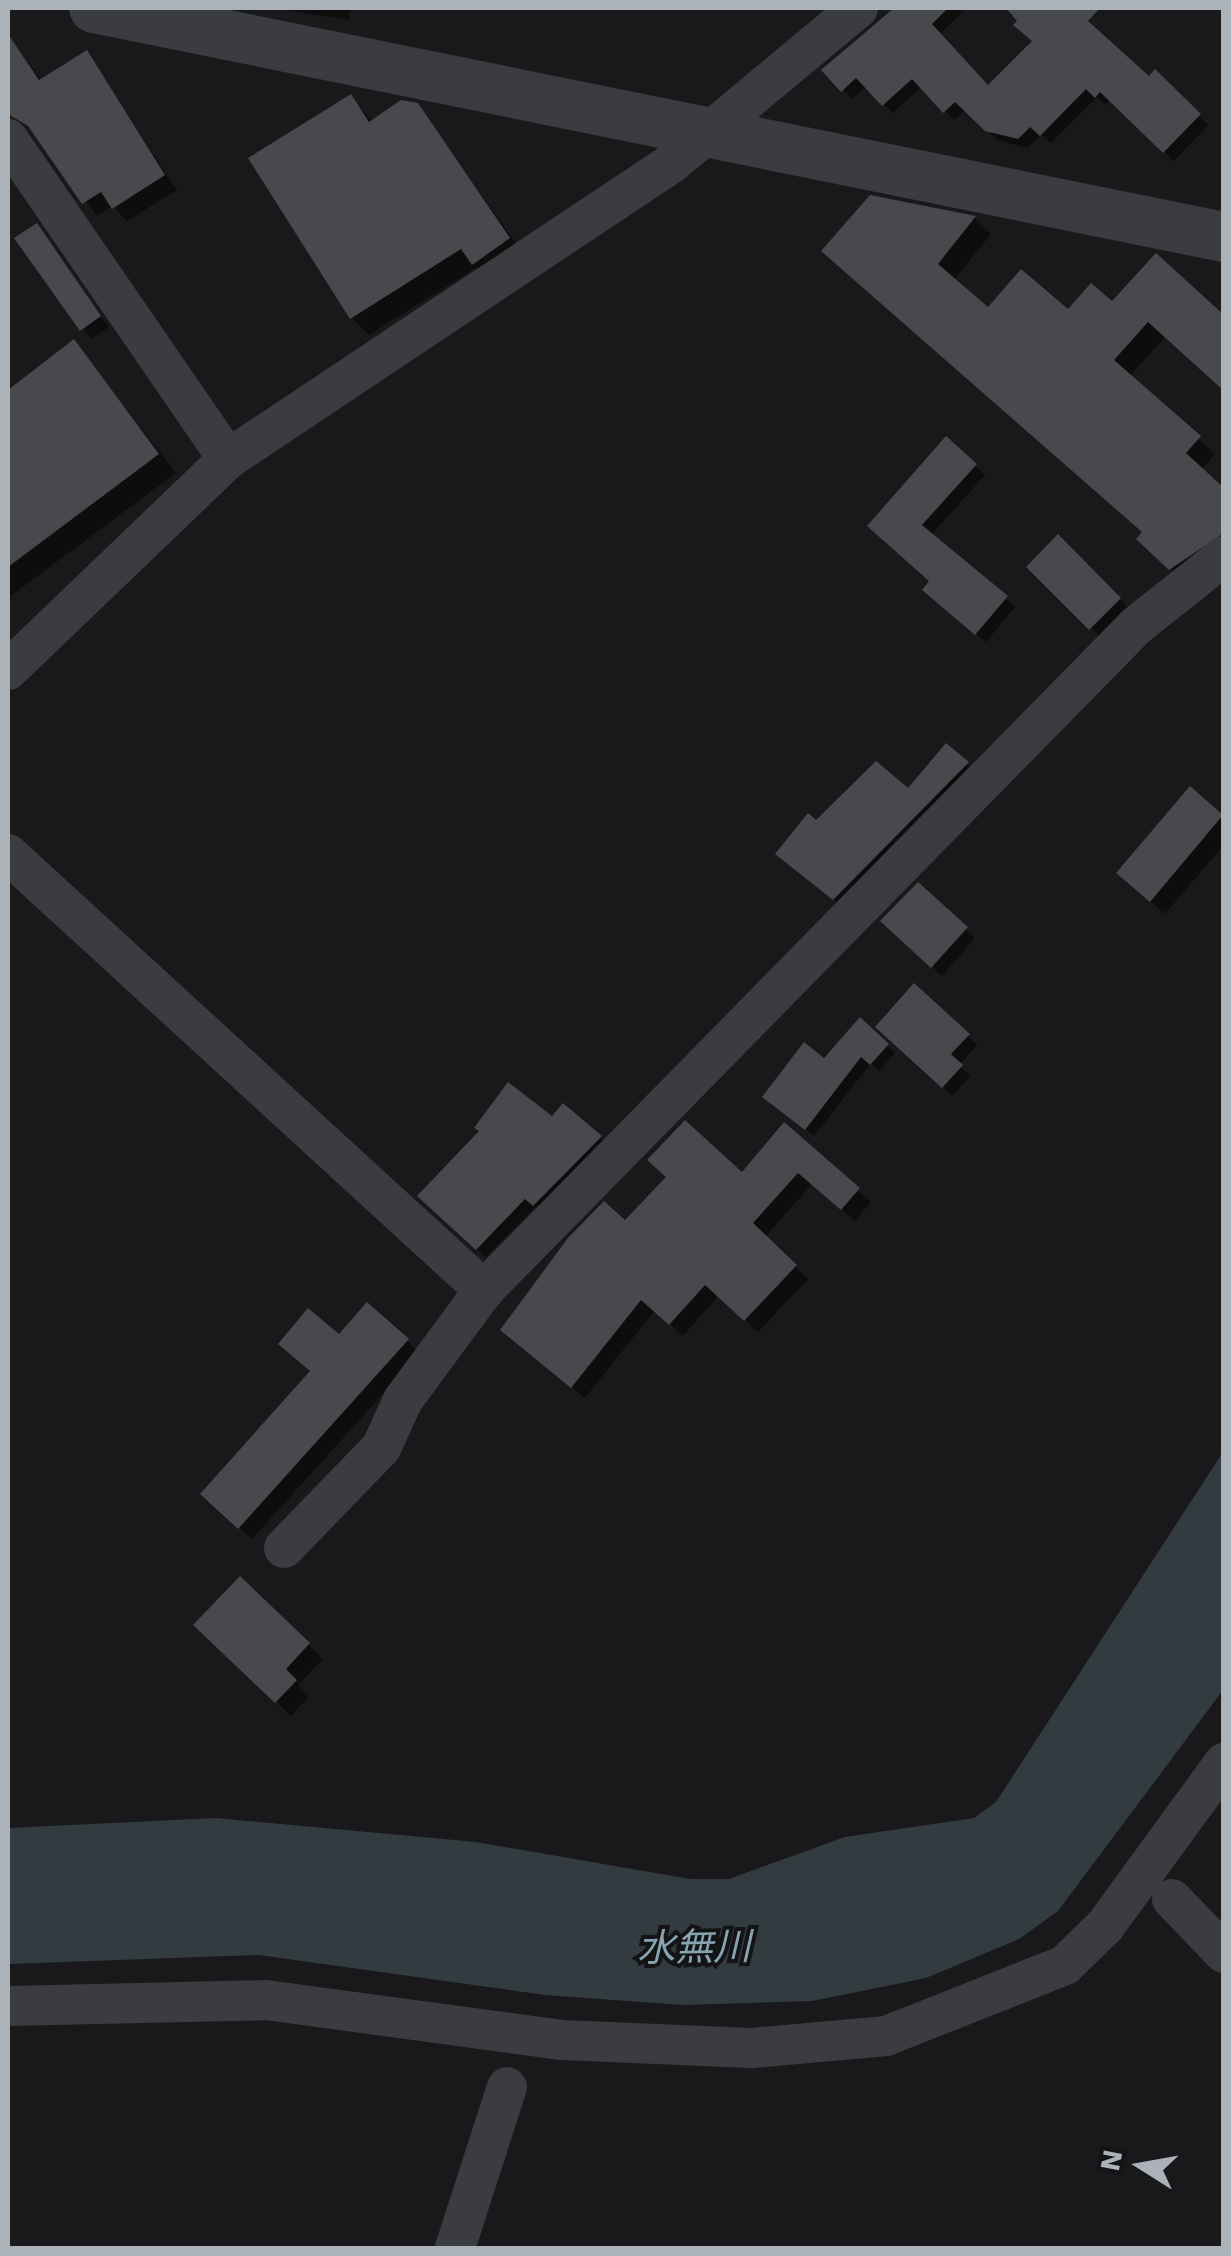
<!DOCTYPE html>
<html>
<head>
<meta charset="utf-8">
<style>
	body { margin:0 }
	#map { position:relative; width:1231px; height:2256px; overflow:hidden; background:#19191b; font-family:"Work Sans","Noto Sans JP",sans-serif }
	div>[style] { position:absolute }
	.water>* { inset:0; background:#323c40 }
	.shadow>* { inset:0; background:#0007 }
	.building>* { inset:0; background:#48494d }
	.minor>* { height:40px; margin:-20px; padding:0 20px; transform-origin:20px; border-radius:20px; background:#3a3c3f }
	.tertiary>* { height:50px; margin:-25px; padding:0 25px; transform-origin:25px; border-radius:25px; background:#3a3c3f }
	span { translate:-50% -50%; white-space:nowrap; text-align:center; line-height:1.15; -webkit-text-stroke:8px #141416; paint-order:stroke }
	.water-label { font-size:38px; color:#87a4b0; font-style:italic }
	.frame { position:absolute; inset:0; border:10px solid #acb2b9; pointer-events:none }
	.north { position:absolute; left:1091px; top:2116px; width:100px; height:100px; -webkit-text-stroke:8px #141416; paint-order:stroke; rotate:281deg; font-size:28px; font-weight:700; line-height:40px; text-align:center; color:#acb2b9 }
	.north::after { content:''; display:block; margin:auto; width:35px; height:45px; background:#acb2b9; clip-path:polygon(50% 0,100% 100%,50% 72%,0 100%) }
</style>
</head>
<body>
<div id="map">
	<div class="water">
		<i style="clip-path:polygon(1223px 1452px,1223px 1690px,1058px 1911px,1019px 1939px,926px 1978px,812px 2001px,682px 2005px,545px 1995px,259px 1955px,8px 1964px,8px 1828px,216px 1818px,476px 1842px,690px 1879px,729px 1879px,845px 1837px,974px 1818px,996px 1802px)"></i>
	</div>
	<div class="shadow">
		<i style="clip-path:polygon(272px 8px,351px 8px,349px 20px)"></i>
		<i style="clip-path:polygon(895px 8px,967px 8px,939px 35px,988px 88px,1034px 42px,1009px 8px,1072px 8px,1149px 79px,1155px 72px,1208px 125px,1174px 161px,1111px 99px,1106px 105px,1097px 97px,1051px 143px,1041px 134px,1028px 148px,997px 140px,966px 109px,954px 120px,922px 86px,893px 113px,867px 86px,852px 99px,824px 70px)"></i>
		<i style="clip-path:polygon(8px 36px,42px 81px,86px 53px,177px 190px,127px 221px,113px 206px,97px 216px,37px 135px,8px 109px)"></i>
		<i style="clip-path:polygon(351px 97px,373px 122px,417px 105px,526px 257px,491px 281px,477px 267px,369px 335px,352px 318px)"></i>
		<i style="clip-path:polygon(871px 197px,975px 218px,991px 234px,954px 280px,988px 311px,1068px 313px,1112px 305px,1156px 256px,1166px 336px,1129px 377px,1215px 454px,1201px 470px,1224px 491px,1224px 560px,1187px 584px,1140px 538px,1144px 533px)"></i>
		<i style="clip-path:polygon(36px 226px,109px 327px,91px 339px,18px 239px)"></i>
		<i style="clip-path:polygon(74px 342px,176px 473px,8px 598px,8px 442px,16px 436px,8px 426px,8px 393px)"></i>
		<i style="clip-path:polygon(947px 440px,985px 475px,931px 535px,1015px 607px,986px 642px,934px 599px,932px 582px,879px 535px)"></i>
		<i style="clip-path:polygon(1058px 538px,1129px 608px,1100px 637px,1030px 567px)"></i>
		<i style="clip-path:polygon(947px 746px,976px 773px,844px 907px,787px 863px,816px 823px,908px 792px)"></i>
		<i style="clip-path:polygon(1190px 790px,1224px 819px,1224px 845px,1165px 914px,1133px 887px)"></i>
		<i style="clip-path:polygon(918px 885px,975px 938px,942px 976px,883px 921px)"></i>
		<i style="clip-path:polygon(915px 986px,977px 1045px,959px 1065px,970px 1076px,953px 1096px,878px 1027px)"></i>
		<i style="clip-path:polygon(860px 1021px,895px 1053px,879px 1071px,871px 1063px,814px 1136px,773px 1105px)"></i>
		<i style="clip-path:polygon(563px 1107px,609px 1147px,544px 1214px,536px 1206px,486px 1257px,429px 1205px)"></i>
		<i style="clip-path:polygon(785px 1125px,871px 1202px,855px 1221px,812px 1184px,765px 1237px,808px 1279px,758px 1332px,719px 1295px,683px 1336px,655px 1310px,585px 1398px,516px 1343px,625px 1223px,742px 1175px)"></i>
		<i style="clip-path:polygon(340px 1337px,407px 1341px,420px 1353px,252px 1539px,216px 1507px)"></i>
		<i style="clip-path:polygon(240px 1579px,323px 1659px,298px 1685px,309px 1696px,291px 1716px,197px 1625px)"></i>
	</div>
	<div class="building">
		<i style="clip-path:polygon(894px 8px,948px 8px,932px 24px,988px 85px,1032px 41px,1013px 25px,1017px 21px,1006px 8px,1100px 8px,1088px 21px,1149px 76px,1155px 69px,1201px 114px,1163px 153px,1100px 92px,1095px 98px,1086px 89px,1040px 136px,1030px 127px,1018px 139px,985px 131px,955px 102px,943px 113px,912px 79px,882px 106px,856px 78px,841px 92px,821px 70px)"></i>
		<i style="clip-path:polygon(8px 34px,39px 80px,87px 50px,165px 175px,112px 209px,101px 192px,82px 204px,28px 126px,8px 114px)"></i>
		<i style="clip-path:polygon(351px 94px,369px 122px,401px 100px,418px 103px,510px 238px,472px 265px,461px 249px,350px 319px,248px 158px)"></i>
		<i style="clip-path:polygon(870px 195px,976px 216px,938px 264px,988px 307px,1021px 269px,1068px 309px,1091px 283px,1112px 301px,1156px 253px,1224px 315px,1224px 391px,1148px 322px,1114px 360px,1201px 436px,1186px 453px,1224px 488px,1224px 533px,1169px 570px,1136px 539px,1142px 532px,821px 251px)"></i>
		<i style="clip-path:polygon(37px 223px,101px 316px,80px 331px,14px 238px)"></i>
		<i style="clip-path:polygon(74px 339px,159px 454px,8px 567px,8px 390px)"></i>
		<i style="clip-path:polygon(946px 436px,977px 464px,922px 525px,1008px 596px,975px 635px,922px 590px,929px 581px,867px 526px)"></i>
		<i style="clip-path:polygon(1058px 534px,1121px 598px,1089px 630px,1026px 567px)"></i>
		<i style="clip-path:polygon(946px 743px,969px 762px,833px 900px,775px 854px,808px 813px,816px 820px,876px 761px,908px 788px)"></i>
		<i style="clip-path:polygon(1190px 786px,1223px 815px,1150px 902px,1116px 873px)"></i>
		<i style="clip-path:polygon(918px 882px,968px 927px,931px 968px,880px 921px)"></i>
		<i style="clip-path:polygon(914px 983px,970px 1034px,951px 1054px,963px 1065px,942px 1088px,875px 1027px)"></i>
		<i style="clip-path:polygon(860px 1017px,889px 1044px,870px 1065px,861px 1057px,805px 1130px,762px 1097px,804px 1042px,824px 1058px)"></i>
		<i style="clip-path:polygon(508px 1082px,552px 1116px,563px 1103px,602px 1136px,533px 1206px,525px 1199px,476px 1250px,417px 1196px,479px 1131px,474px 1128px)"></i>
		<i style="clip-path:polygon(685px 1120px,742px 1172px,784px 1122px,860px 1188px,841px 1210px,798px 1173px,753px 1223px,797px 1265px,744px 1321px,705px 1285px,669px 1325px,641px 1300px,571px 1388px,500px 1330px,568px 1238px,604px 1201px,625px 1220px,666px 1177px,647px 1160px)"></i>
		<i style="clip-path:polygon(367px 1302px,409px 1339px,238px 1529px,200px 1494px,310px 1371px,278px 1344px,308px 1308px,339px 1334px)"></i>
		<i style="clip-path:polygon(240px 1576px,310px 1643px,286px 1669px,297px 1680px,275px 1703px,193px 1625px)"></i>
	</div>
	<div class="minor">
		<i style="left:8px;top:139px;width:388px;rotate:55.5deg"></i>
		<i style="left:8px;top:670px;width:305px;rotate:-43.8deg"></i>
		<i style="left:228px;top:459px;width:534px;rotate:-33.69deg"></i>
		<i style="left:672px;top:163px;width:242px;rotate:-39.8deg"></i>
		<i style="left:8px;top:854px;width:646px;rotate:42.49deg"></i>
		<i style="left:284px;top:1548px;width:139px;rotate:-45.9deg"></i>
		<i style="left:381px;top:1448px;width:53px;rotate:-65.4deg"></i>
		<i style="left:403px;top:1400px;width:137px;rotate:-53.6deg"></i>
		<i style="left:484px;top:1290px;width:931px;rotate:-45.52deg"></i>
		<i style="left:1136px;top:626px;width:112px;rotate:-38.5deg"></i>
		<i style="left:1172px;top:1899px;width:75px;rotate:46.1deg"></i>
		<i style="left:8px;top:2006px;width:258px;rotate:-1.3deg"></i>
		<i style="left:266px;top:2000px;width:298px;rotate:7.7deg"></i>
		<i style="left:561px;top:2040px;width:191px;rotate:2.4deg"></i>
		<i style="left:752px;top:2048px;width:135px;rotate:-5.1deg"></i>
		<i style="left:886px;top:2036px;width:193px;rotate:-21.6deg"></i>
		<i style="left:1065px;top:1965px;width:56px;rotate:-44.3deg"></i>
		<i style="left:1105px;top:1926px;width:202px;rotate:-53.9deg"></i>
		<i style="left:455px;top:2248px;width:169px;rotate:-72.1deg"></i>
	</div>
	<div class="tertiary">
		<i style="left:94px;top:8px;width:1153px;rotate:11.46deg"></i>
	</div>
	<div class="water-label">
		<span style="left:694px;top:1948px;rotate:-1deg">水無川</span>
	</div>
	<div class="frame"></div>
	<div class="north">N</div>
</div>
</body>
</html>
